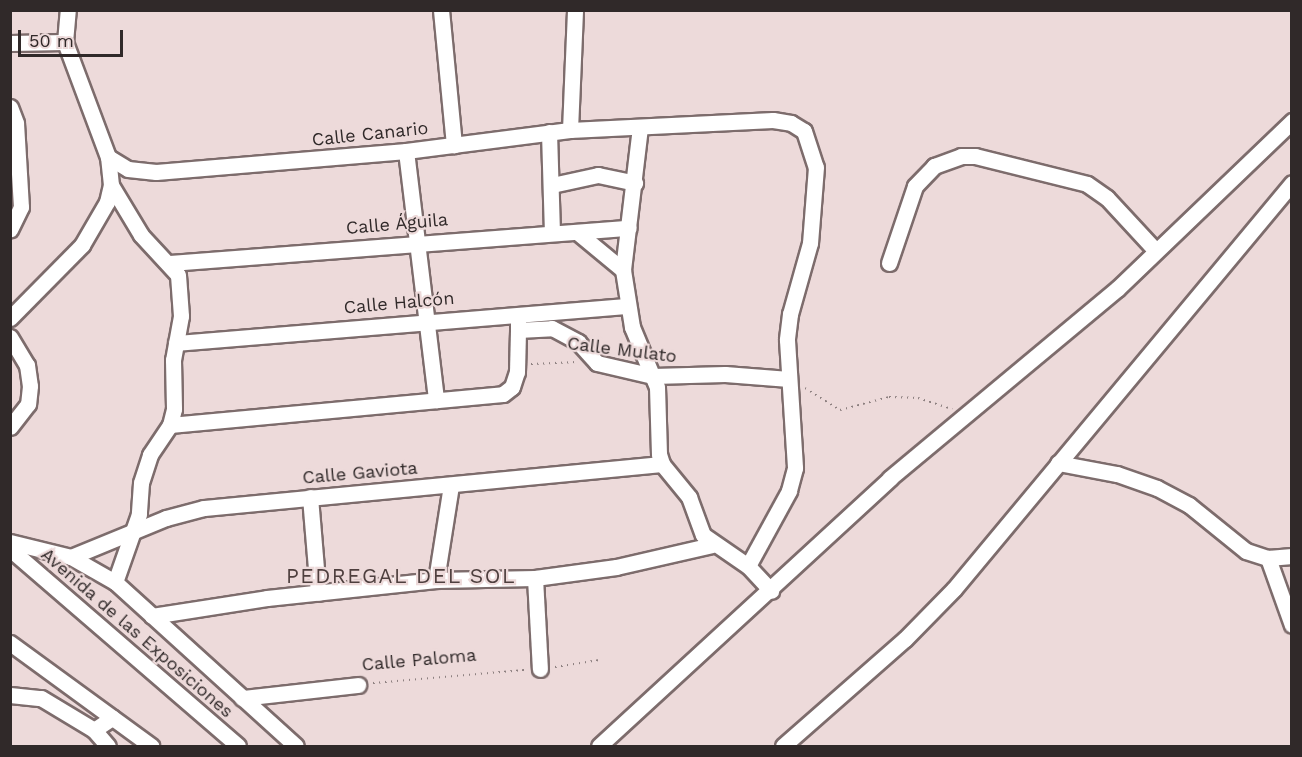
<!DOCTYPE html>
<html>
<head>
<meta charset="utf-8">
<style>
	body { margin:0 }
	#map { position:relative; width:1302px; height:757px; overflow:hidden; background:#eddada; font-family:"Work Sans",sans-serif }
	div>[style] { position:absolute }
	.path>* { height:2px; margin-top:-1px; transform-origin:0; background:repeating-linear-gradient(90deg,#8d8080 0 1.5px,transparent 0 6px) }
	.roads { filter:drop-shadow(2px 0 #7d6c6c) drop-shadow(-2px 0 #7d6c6c) drop-shadow(0 2px #7d6c6c) drop-shadow(0 -2px #7d6c6c) }
	.minor>* { height:15px; margin:-7.5px; padding:0 7.5px; transform-origin:7.5px; border-radius:7.5px; background:#fff }
	span { translate:-50% -50%; white-space:nowrap; text-align:center; line-height:1.15; -webkit-text-stroke:4.5px #eddada; paint-order:stroke }
	.street-label { font-size:18px; color:#302929 }
	.quarter-label { font-size:21px; color:#4e3f3e; letter-spacing:1.5px }
	.frame { position:absolute; inset:0; border:12px solid #302929; pointer-events:none }
	.scale { position:absolute; left:18px; top:30px; width:105px; height:27px; box-sizing:border-box; border:3px solid #302929; border-top:0; padding-left:8px; font-size:18px; line-height:21px; white-space:nowrap; color:#302929; -webkit-text-stroke:4px #eddada; paint-order:stroke }
</style>
</head>
<body>
<div id="map">
	<div class="path">
		<i style="left:531px;top:364px;width:45px;rotate:-2.5deg"></i>
		<i style="left:805px;top:388px;width:41px;rotate:32.2deg"></i>
		<i style="left:840px;top:410px;width:51px;rotate:-14.9deg"></i>
		<i style="left:889px;top:397px;width:29px;rotate:2deg"></i>
		<i style="left:918px;top:398px;width:36px;rotate:18deg"></i>
		<i style="left:555px;top:667px;width:45px;rotate:-9deg"></i>
		<i style="left:373px;top:683px;width:154px;rotate:-4.9deg"></i>
	</div>
	<div class="roads">
		<div class="minor">
			<i style="left:441px;top:10px;width:136px;rotate:84.5deg"></i>
			<i style="left:10px;top:43px;width:55px;rotate:-1deg"></i>
			<i style="left:10px;top:107px;width:17px;rotate:69deg"></i>
			<i style="left:16px;top:123px;width:84px;rotate:86.6deg"></i>
			<i style="left:21px;top:207px;width:25px;rotate:116deg"></i>
			<i style="left:640px;top:127px;width:144px;rotate:96.8deg"></i>
			<i style="left:623px;top:270px;width:58px;rotate:81deg"></i>
			<i style="left:632px;top:327px;width:65px;rotate:67.4deg"></i>
			<i style="left:657px;top:387px;width:67px;rotate:88.3deg"></i>
			<i style="left:659px;top:454px;width:10px;rotate:73deg"></i>
			<i style="left:662px;top:464px;width:43px;rotate:50.7deg"></i>
			<i style="left:689px;top:497px;width:40px;rotate:69.8deg"></i>
			<i style="left:703px;top:535px;width:55px;rotate:34.6deg"></i>
			<i style="left:748px;top:566px;width:34px;rotate:47deg"></i>
			<i style="left:570px;top:130px;width:120px;rotate:-87.6deg"></i>
			<i style="left:549px;top:132px;width:101px;rotate:88.3deg"></i>
			<i style="left:406px;top:151px;width:251px;rotate:83.1deg"></i>
			<i style="left:108px;top:157px;width:23px;rotate:31deg"></i>
			<i style="left:128px;top:169px;width:28px;rotate:6deg"></i>
			<i style="left:156px;top:172px;width:251px;rotate:-4.8deg"></i>
			<i style="left:406px;top:151px;width:165px;rotate:-7.3deg"></i>
			<i style="left:570px;top:130px;width:203px;rotate:-2.8deg"></i>
			<i style="left:773px;top:120px;width:18px;rotate:9deg"></i>
			<i style="left:791px;top:123px;width:15px;rotate:32deg"></i>
			<i style="left:804px;top:131px;width:38px;rotate:72deg"></i>
			<i style="left:816px;top:167px;width:76px;rotate:94.5deg"></i>
			<i style="left:810px;top:243px;width:74px;rotate:105.7deg"></i>
			<i style="left:790px;top:314px;width:26px;rotate:97deg"></i>
			<i style="left:787px;top:340px;width:128px;rotate:86.4deg"></i>
			<i style="left:795px;top:468px;width:24px;rotate:105deg"></i>
			<i style="left:789px;top:491px;width:85px;rotate:118.7deg"></i>
			<i style="left:111px;top:185px;width:58px;rotate:59deg"></i>
			<i style="left:141px;top:235px;width:54px;rotate:47.2deg"></i>
			<i style="left:178px;top:275px;width:41px;rotate:85.8deg"></i>
			<i style="left:181px;top:316px;width:45px;rotate:100.3deg"></i>
			<i style="left:173px;top:360px;width:49px;rotate:88.8deg"></i>
			<i style="left:174px;top:409px;width:16px;rotate:104deg"></i>
			<i style="left:170px;top:425px;width:36px;rotate:124deg"></i>
			<i style="left:150px;top:455px;width:29px;rotate:108deg"></i>
			<i style="left:141px;top:483px;width:31px;rotate:94deg"></i>
			<i style="left:139px;top:514px;width:72px;rotate:109.4deg"></i>
			<i style="left:552px;top:185px;width:47px;rotate:-12.3deg"></i>
			<i style="left:598px;top:175px;width:38px;rotate:12deg"></i>
			<i style="left:577px;top:232px;width:60px;rotate:39.6deg"></i>
			<i style="left:170px;top:263px;width:460px;rotate:-4.4deg"></i>
			<i style="left:889px;top:263px;width:81px;rotate:-71.3deg"></i>
			<i style="left:915px;top:186px;width:28px;rotate:-46deg"></i>
			<i style="left:934px;top:166px;width:29px;rotate:-20deg"></i>
			<i style="left:961px;top:156px;width:14px"></i>
			<i style="left:975px;top:156px;width:115px;rotate:14deg"></i>
			<i style="left:1087px;top:184px;width:24px;rotate:35deg"></i>
			<i style="left:1107px;top:198px;width:72px;rotate:47.2deg"></i>
			<i style="left:10px;top:318px;width:103px;rotate:-45.4deg"></i>
			<i style="left:82px;top:245px;width:50px;rotate:-59.8deg"></i>
			<i style="left:107px;top:202px;width:17px;rotate:-77deg"></i>
			<i style="left:111px;top:185px;width:28px;rotate:-96deg"></i>
			<i style="left:108px;top:157px;width:123px;rotate:-110.5deg"></i>
			<i style="left:65px;top:42px;width:32px;rotate:-85deg"></i>
			<i style="left:518px;top:322px;width:8px;rotate:90deg"></i>
			<i style="left:518px;top:330px;width:34px;rotate:-3deg"></i>
			<i style="left:552px;top:328px;width:30px;rotate:28deg"></i>
			<i style="left:578px;top:342px;width:28px;rotate:48deg"></i>
			<i style="left:597px;top:363px;width:57px;rotate:13.1deg"></i>
			<i style="left:653px;top:376px;width:72px;rotate:-1.6deg"></i>
			<i style="left:725px;top:374px;width:64px;rotate:4.5deg"></i>
			<i style="left:10px;top:337px;width:33px;rotate:59deg"></i>
			<i style="left:27px;top:365px;width:21px;rotate:82deg"></i>
			<i style="left:30px;top:386px;width:18px;rotate:96deg"></i>
			<i style="left:28px;top:404px;width:29px;rotate:128deg"></i>
			<i style="left:176px;top:343px;width:453px;rotate:-4.7deg"></i>
			<i style="left:170px;top:425px;width:334px;rotate:-5.3deg"></i>
			<i style="left:503px;top:394px;width:11px;rotate:-38deg"></i>
			<i style="left:512px;top:387px;width:16px;rotate:-72deg"></i>
			<i style="left:517px;top:372px;width:42px;rotate:-88.6deg"></i>
			<i style="left:1058px;top:463px;width:60px;rotate:10.6deg"></i>
			<i style="left:1117px;top:474px;width:42px;rotate:19.3deg"></i>
			<i style="left:1157px;top:488px;width:36px;rotate:28deg"></i>
			<i style="left:1189px;top:505px;width:73px;rotate:38.9deg"></i>
			<i style="left:1246px;top:551px;width:23px;rotate:18deg"></i>
			<i style="left:1268px;top:558px;width:24px;rotate:-5deg"></i>
			<i style="left:310px;top:497px;width:96px;rotate:85.2deg"></i>
			<i style="left:10px;top:542px;width:63px;rotate:13.8deg"></i>
			<i style="left:71px;top:557px;width:51px;rotate:29.6deg"></i>
			<i style="left:115px;top:582px;width:244px;rotate:42.2deg"></i>
			<i style="left:10px;top:549px;width:301px;rotate:40.8deg"></i>
			<i style="left:71px;top:557px;width:103px;rotate:-22.3deg"></i>
			<i style="left:166px;top:518px;width:39px;rotate:-15deg"></i>
			<i style="left:204px;top:508px;width:460px;rotate:-5.5deg"></i>
			<i style="left:1268px;top:558px;width:71px;rotate:70.3deg"></i>
			<i style="left:535px;top:578px;width:91px;rotate:86.9deg"></i>
			<i style="left:436px;top:580px;width:96px;rotate:-81deg"></i>
			<i style="left:152px;top:616px;width:116px;rotate:-8.9deg"></i>
			<i style="left:267px;top:598px;width:170px;rotate:-6.1deg"></i>
			<i style="left:436px;top:580px;width:99px;rotate:-1.2deg"></i>
			<i style="left:535px;top:578px;width:82px;rotate:-7.7deg"></i>
			<i style="left:616px;top:567px;width:98px;rotate:-12.9deg"></i>
			<i style="left:10px;top:643px;width:175px;rotate:36.1deg"></i>
			<i style="left:10px;top:695px;width:31px;rotate:6deg"></i>
			<i style="left:41px;top:698px;width:62px;rotate:31.1deg"></i>
			<i style="left:94px;top:730px;width:22px;rotate:-34deg"></i>
			<i style="left:242px;top:698px;width:117px;rotate:-6.4deg"></i>
			<i style="left:94px;top:730px;width:21px;rotate:49deg"></i>
			<i style="left:599px;top:746px;width:396px;rotate:-42.6deg"></i>
			<i style="left:890px;top:478px;width:295px;rotate:-39.8deg"></i>
			<i style="left:1117px;top:289px;width:243px;rotate:-43.8deg"></i>
			<i style="left:783px;top:746px;width:162px;rotate:-41.3deg"></i>
			<i style="left:905px;top:639px;width:70px;rotate:-45.6deg"></i>
			<i style="left:954px;top:589px;width:528px;rotate:-50.22deg"></i>
		</div>
	</div>
	<div class="street-label">
		<span style="left:370px;top:134px;rotate:-6deg">Calle Canario</span>
		<span style="left:397px;top:224px;rotate:-5deg">Calle Águila</span>
		<span style="left:399px;top:303px;rotate:-5deg">Calle Halcón</span>
		<span style="left:622px;top:350px;rotate:7deg">Calle Mulato</span>
		<span style="left:360px;top:473px;rotate:-5deg">Calle Gaviota</span>
		<span style="left:137px;top:633px;rotate:41deg">Avenida de las Exposiciones</span>
		<span style="left:419px;top:660px;rotate:-5deg">Calle Paloma</span>
	</div>
	<div class="quarter-label">
		<span style="left:401px;top:576px">PEDREGAL DEL SOL</span>
	</div>
	<div class="frame"></div>
	<div class="scale">50 m</div>
</div>
</body>
</html>
